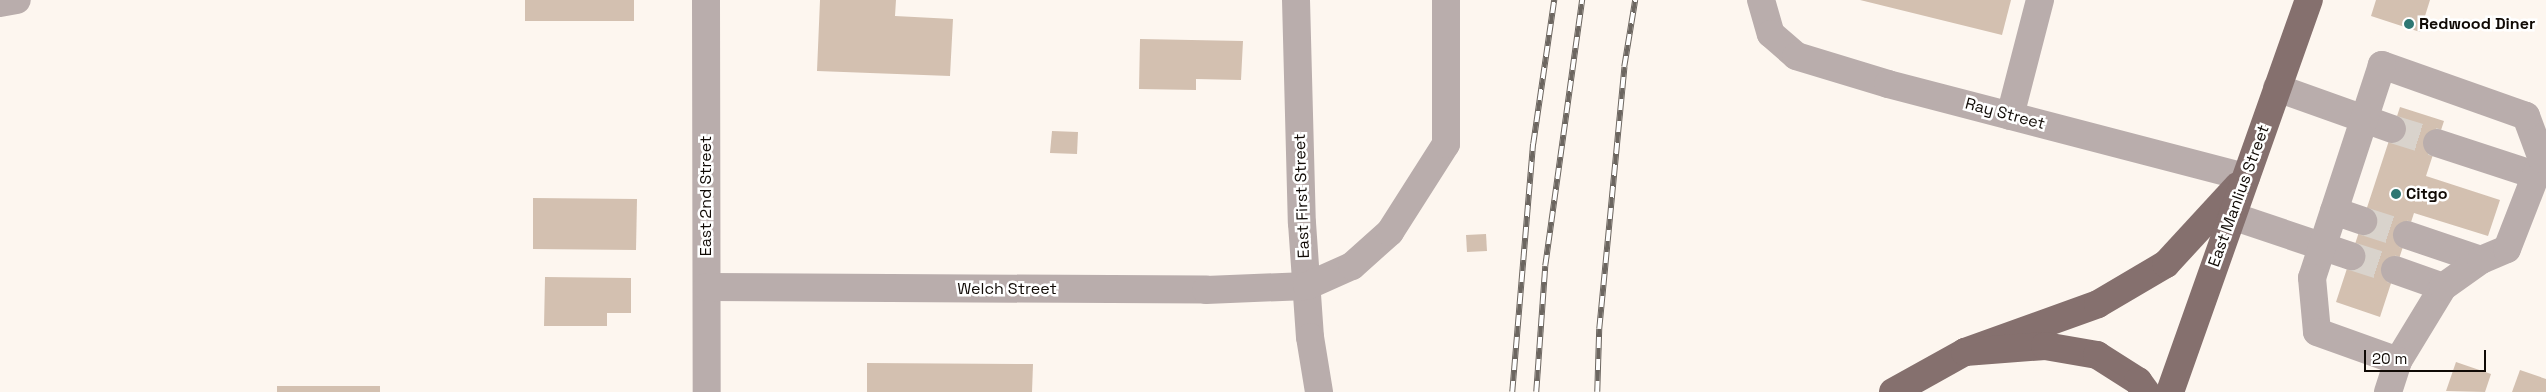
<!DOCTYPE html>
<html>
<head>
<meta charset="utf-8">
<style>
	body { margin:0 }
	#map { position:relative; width:2546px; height:392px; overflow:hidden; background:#fdf6ef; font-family:"Space Grotesk",sans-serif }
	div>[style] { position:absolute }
	.building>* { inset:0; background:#d3c0b0 }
	.minor-tunnel>* { height:28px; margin-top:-14px; transform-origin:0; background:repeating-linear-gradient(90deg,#d9d3cc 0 28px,transparent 0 42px) }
	.minor>* { height:28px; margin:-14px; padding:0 14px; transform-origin:14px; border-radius:14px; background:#b9adac }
	.major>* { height:28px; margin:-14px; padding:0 14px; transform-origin:14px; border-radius:14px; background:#85706e }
	.rail>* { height:5.5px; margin-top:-2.75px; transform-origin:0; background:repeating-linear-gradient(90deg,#fff 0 11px,#6c6660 0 22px); box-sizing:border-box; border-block:1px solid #6c6660 }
	.dots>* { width:14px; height:14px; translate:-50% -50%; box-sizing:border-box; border:2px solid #fff; border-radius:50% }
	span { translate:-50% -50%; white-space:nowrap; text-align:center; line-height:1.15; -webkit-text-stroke:5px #fff; paint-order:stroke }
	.poi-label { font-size:16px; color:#100a05; font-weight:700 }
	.left { translate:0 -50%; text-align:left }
	.street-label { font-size:16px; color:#100a05 }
	.scale { position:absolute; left:2364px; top:350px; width:122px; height:22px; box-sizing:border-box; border:2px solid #100a05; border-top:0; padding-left:6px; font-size:15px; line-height:18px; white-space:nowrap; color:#100a05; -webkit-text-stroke:4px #fff; paint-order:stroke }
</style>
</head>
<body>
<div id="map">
	<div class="building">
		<i style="clip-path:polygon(525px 0,634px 0,634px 21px,525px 21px)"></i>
		<i style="clip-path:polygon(820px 0,896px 0,895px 16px,953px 19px,950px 76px,817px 71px)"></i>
		<i style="clip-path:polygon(1860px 0,2011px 0,2002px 35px)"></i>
		<i style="clip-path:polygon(2376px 0,2430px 0,2420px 32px,2371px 16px)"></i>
		<i style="clip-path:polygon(1140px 39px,1243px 41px,1241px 80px,1196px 79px,1196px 90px,1139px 89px)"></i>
		<i style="clip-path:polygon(2400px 107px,2444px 121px,2426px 176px,2500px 200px,2488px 236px,2414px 213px,2380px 317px,2336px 302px)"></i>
		<i style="clip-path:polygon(1052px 131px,1078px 132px,1077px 154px,1050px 153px)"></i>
		<i style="clip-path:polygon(533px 198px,637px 199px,636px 250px,533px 249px)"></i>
		<i style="clip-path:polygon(1486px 234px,1487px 251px,1467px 252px,1466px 235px)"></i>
		<i style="clip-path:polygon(545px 277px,631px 278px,631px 313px,607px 313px,607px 326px,544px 326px)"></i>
		<i style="clip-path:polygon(2456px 362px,2491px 374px,2485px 392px,2446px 391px)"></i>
		<i style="clip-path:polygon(867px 363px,1033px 364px,1032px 392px,867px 392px)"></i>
		<i style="clip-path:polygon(2520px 370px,2546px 379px,2546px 392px,2512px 392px)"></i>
		<i style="clip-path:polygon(277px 386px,380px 386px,380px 392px,277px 392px)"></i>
	</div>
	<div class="minor-tunnel">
		<i style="left:2392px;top:129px;width:47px;rotate:17.3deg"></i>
		<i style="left:2363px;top:221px;width:46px;rotate:17.7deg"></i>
		<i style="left:2351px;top:256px;width:46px;rotate:17.7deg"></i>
	</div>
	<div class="minor">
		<i style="left:706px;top:0;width:392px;rotate:89.9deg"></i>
		<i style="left:1296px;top:0;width:223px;rotate:88.5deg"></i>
		<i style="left:1302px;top:223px;width:114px;rotate:86deg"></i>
		<i style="left:1310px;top:337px;width:56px;rotate:80.7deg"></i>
		<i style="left:1761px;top:0;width:35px;rotate:74deg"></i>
		<i style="left:1771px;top:34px;width:33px;rotate:41deg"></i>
		<i style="left:1796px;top:56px;width:96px;rotate:16.9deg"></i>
		<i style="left:1888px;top:84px;width:370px;rotate:14.6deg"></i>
		<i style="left:0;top:3px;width:17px;rotate:-10deg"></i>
		<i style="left:2277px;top:88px;width:122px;rotate:19.6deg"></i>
		<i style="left:2010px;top:116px;width:120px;rotate:-75.5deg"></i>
		<i style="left:2437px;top:143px;width:103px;rotate:18.1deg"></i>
		<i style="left:2334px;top:211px;width:31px;rotate:19deg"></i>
		<i style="left:2232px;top:216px;width:126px;rotate:18.6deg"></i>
		<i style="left:2407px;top:235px;width:78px;rotate:18.7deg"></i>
		<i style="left:2395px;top:270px;width:51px;rotate:19.5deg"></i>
		<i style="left:707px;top:287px;width:499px;rotate:0.3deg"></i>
		<i style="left:1206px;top:290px;width:101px;rotate:-2.3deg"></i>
		<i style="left:1307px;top:286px;width:49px;rotate:-24deg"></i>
		<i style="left:1352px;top:266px;width:51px;rotate:-41.8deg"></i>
		<i style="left:1390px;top:232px;width:104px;rotate:-57.5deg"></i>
		<i style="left:1446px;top:144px;width:144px;rotate:-90deg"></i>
		<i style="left:2388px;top:392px;width:33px;rotate:-72deg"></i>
		<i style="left:2398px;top:361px;width:87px;rotate:-58.7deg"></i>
		<i style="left:2443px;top:287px;width:47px;rotate:-35.4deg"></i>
		<i style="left:2481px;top:260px;width:28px;rotate:-23deg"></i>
		<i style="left:2507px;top:249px;width:97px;rotate:-68.7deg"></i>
		<i style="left:2542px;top:159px;width:46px;rotate:-110.4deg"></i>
		<i style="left:2526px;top:116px;width:153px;rotate:-160.5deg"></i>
		<i style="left:2382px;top:65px;width:224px;rotate:108.2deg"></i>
		<i style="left:2312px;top:278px;width:54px;rotate:84.7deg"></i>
		<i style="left:2317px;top:332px;width:86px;rotate:19.7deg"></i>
	</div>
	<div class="major">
		<i style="left:1965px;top:352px;width:141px;rotate:-19.8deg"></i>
		<i style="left:2098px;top:304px;width:79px;rotate:-30.5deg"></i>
		<i style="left:2166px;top:264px;width:106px;rotate:-47.3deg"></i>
		<i style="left:1893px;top:392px;width:82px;rotate:-29.1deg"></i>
		<i style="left:1965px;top:352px;width:80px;rotate:-4.3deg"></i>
		<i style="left:2045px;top:346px;width:53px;rotate:9.8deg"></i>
		<i style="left:2097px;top:355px;width:49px;rotate:32.4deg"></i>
		<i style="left:2138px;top:381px;width:14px;rotate:54deg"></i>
		<i style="left:2170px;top:392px;width:416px;rotate:-70.5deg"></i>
	</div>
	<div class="rail">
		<i style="left:1512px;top:392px;width:249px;rotate:-85.2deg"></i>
		<i style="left:1533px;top:144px;width:146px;rotate:-81.7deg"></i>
		<i style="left:1536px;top:392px;width:126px;rotate:-85.9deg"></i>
		<i style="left:1545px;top:266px;width:269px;rotate:-82.1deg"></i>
		<i style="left:1597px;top:392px;width:63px;rotate:-88.2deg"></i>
		<i style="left:1599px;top:329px;width:263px;rotate:-84.5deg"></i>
		<i style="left:1624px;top:67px;width:68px;rotate:-80.7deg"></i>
	</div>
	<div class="dots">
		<i style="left:2409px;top:24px;background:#2d7773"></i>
		<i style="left:2396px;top:194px;background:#2d7773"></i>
	</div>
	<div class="poi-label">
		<span class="left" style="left:2419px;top:24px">Redwood Diner</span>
		<span class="left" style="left:2406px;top:194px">Citgo</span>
	</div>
	<div class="street-label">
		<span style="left:2005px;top:114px;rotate:15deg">Ray Street</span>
		<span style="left:706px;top:196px;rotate:-90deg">East 2nd Street</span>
		<span style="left:1302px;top:196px;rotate:-92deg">East First Street</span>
		<span style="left:2239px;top:196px;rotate:-70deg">East Manlius Street</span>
		<span style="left:1007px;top:289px">Welch Street</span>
	</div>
	<div class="scale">20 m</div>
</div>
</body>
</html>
